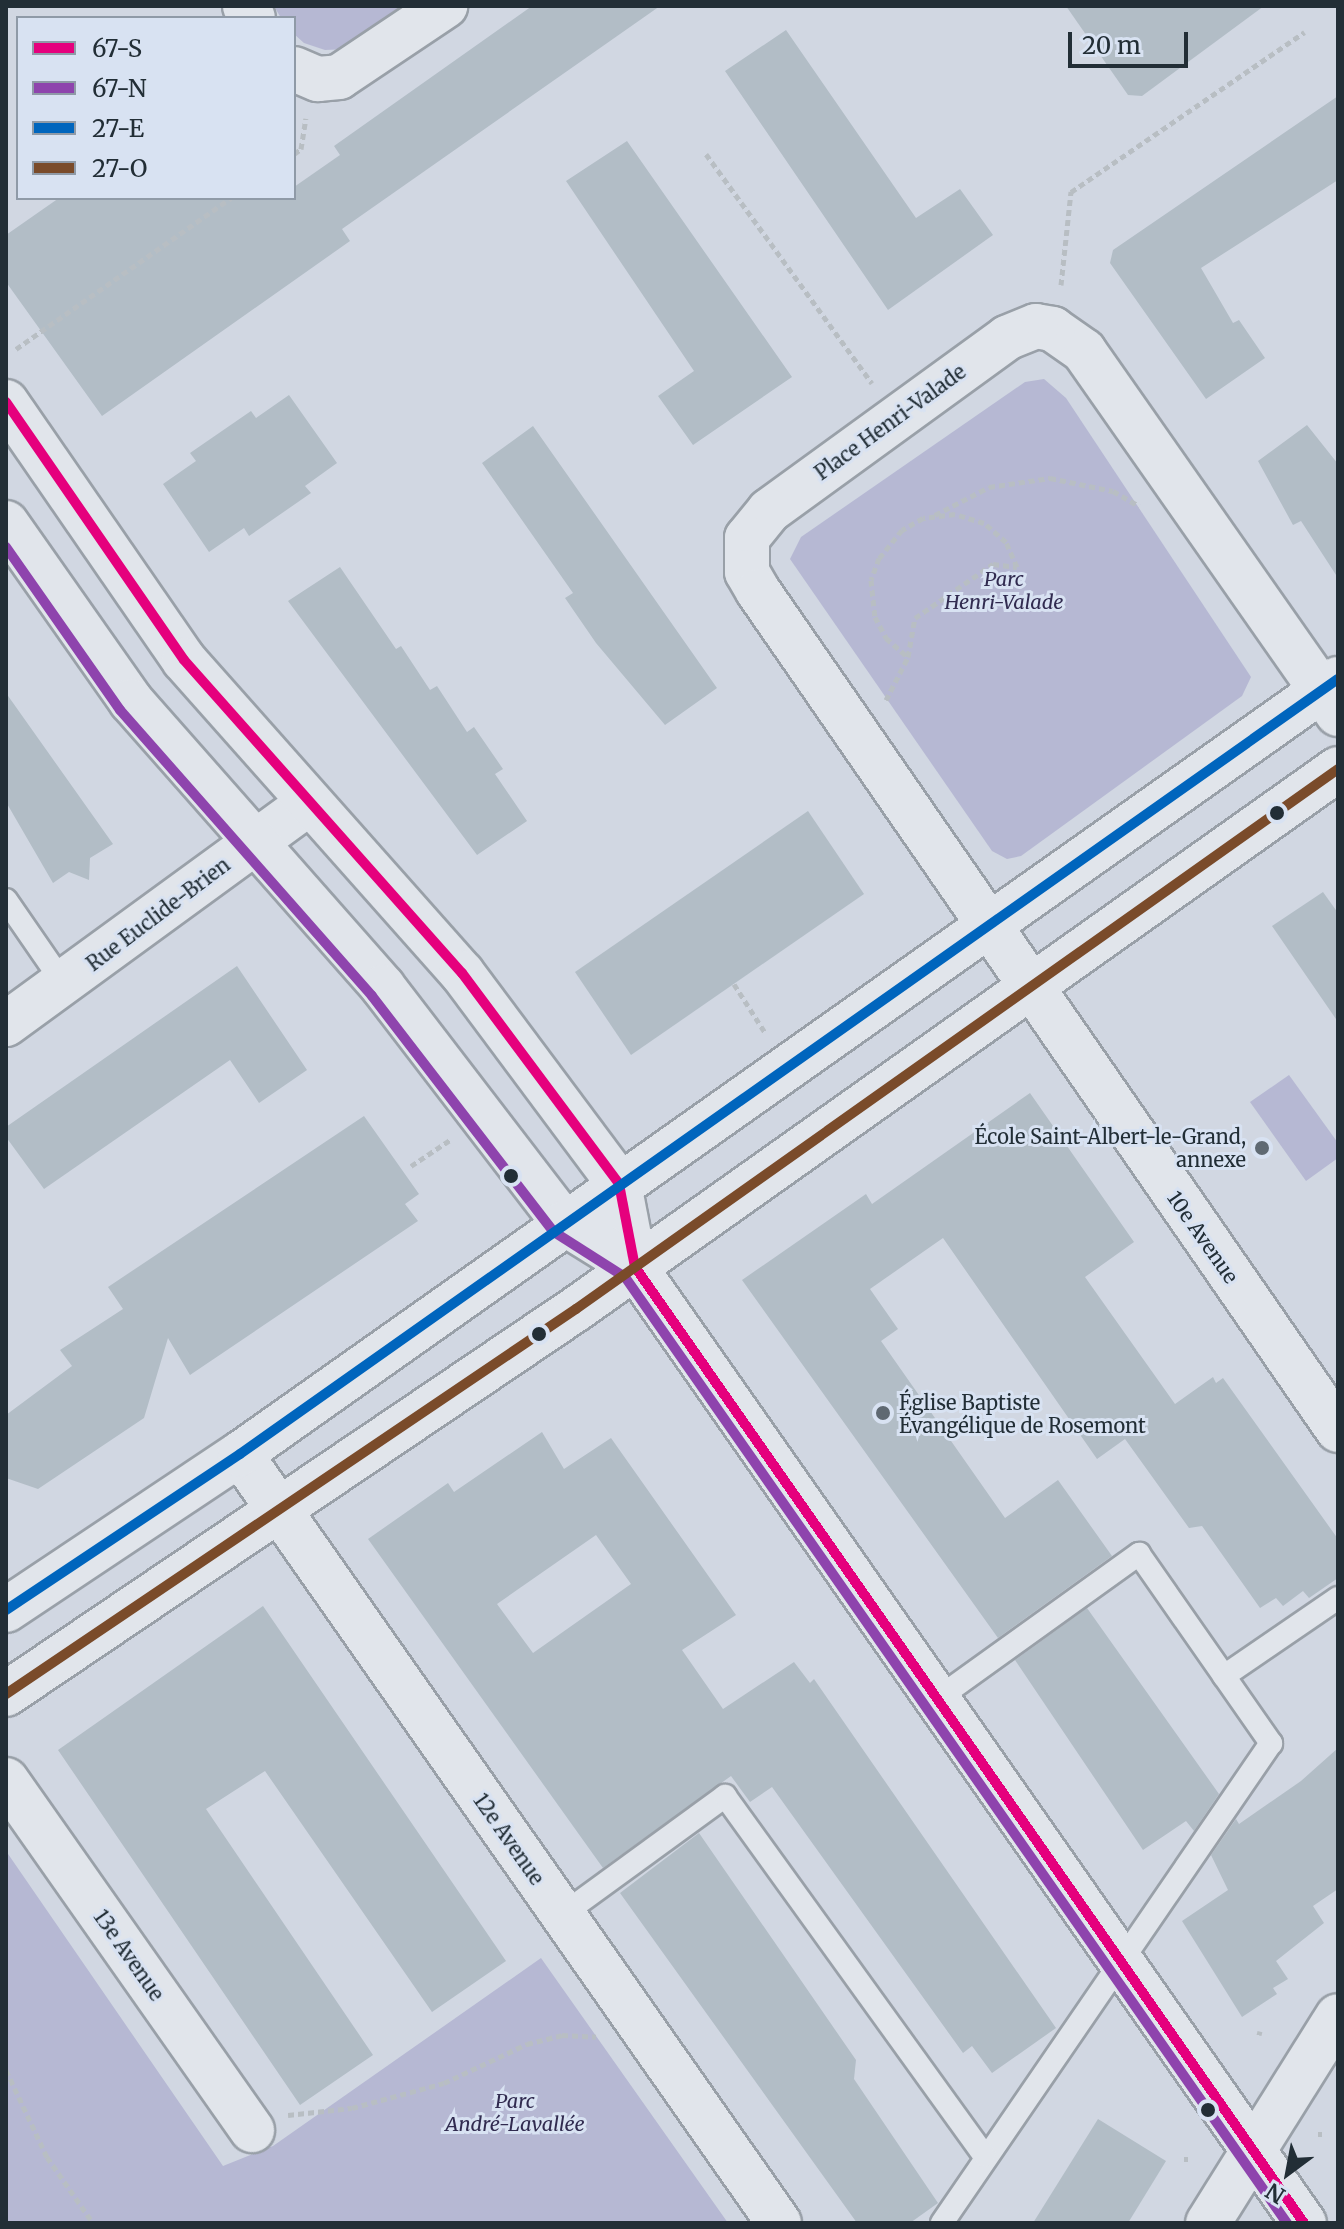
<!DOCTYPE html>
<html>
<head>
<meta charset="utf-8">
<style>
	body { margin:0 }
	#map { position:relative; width:1344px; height:2229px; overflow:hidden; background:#d1d7e2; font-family:Merriweather,serif }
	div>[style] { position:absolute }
	.green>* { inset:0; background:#b6b8d3 }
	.building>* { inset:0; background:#b2bdc6 }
	.path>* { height:5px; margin-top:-2.5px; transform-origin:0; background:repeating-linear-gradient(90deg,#b8bec3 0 6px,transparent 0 10px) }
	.roads { filter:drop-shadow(2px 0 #99a0a8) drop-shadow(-2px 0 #99a0a8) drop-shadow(0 2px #99a0a8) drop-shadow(0 -2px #99a0a8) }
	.service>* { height:22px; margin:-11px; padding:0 11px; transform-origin:11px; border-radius:11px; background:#e1e5eb }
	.minor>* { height:44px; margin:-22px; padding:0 22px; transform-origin:22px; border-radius:22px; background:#e1e5eb }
	.secondary>* { height:44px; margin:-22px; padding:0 22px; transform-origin:22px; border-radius:22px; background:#e1e5eb }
	.bus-1>* { height:10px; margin:-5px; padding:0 5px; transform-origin:5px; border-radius:5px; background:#e5007d }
	.bus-2>* { height:10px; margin:-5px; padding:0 5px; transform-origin:5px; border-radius:5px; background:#8e44ad }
	.bus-3>* { height:10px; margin:-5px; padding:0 5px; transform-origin:5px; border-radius:5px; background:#0065bd }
	.bus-4>* { height:10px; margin:-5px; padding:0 5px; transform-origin:5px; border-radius:5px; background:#7a4b2a }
	.dots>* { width:22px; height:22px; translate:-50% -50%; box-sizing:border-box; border:4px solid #d8e2f2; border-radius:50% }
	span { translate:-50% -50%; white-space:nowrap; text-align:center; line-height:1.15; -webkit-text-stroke:6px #d8e2f2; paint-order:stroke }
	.street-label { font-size:20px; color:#222e36 }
	.park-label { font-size:20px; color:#312b50; font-style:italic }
	.poi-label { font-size:20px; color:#222e36 }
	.right { translate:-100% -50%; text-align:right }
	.left { translate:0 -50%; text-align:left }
	.frame { position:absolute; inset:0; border:8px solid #222e36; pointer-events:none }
	.legend { position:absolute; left:16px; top:16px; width:280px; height:184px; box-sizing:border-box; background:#d8e2f2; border:2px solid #8f9aa7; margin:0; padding:10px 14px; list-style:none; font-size:24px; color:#222e36 }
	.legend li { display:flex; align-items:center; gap:16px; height:40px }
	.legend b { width:40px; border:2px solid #8f9aa7 }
	.north { position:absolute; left:1248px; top:2133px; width:80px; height:80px; -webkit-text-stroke:6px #d8e2f2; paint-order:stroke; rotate:212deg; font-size:22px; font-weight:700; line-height:32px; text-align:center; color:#222e36 }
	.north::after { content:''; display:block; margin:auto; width:28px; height:36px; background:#222e36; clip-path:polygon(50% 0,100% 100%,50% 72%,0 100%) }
	.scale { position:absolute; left:1068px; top:32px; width:120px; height:36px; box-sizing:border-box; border:4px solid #222e36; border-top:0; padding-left:10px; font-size:24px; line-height:28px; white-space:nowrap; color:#222e36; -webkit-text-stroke:6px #d8e2f2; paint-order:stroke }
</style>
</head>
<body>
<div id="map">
	<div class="green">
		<i style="clip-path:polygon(274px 6px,411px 6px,347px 49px,325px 50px,304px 43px,294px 34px,294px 18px,281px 18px)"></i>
		<i style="clip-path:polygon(1044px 379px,1066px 398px,1251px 677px,1242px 696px,1021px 856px,1007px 859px,992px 851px,790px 559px,801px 537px,1025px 382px)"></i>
		<i style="clip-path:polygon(1289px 1075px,1338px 1143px,1338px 1158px,1306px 1181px,1250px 1102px)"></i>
		<i style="clip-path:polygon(6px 1851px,223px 2166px,273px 2146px,541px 1958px,728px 2223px,6px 2223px)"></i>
	</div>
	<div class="building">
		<i style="clip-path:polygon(532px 6px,660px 6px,342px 229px,350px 241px,102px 416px,6px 282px,6px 235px,59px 198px,294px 198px,294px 187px,340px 155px,334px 146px)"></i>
		<i style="clip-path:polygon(1066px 6px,1264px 6px,1142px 96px,1128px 95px)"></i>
		<i style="clip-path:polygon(786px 30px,916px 218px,960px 189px,993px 235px,888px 310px,725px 71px)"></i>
		<i style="clip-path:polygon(1338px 96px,1338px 180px,1201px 268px,1233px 323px,1239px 320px,1265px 358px,1206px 399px,1110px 263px,1113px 250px)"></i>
		<i style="clip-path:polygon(627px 141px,792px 377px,693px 445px,658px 396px,694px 371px,566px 181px)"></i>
		<i style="clip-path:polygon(289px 395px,337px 463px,305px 486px,311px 493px,249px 536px,244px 528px,209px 552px,163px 484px,196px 461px,190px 453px,251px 411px,256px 418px)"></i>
		<i style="clip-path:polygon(1307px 425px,1338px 464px,1338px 578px,1301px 521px,1293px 525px,1258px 461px)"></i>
		<i style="clip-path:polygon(533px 426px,717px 688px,665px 725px,596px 643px,565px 598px,573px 593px,482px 463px)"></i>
		<i style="clip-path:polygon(340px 567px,396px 649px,401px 646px,430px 690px,437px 686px,467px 732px,474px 727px,503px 769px,495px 774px,527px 821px,477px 855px,288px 601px)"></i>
		<i style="clip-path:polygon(6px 693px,113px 844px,90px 858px,89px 880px,69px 872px,53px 883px,6px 802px)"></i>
		<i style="clip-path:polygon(808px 811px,864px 894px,631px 1055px,575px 972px)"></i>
		<i style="clip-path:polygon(1323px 892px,1338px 913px,1338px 1022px,1272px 926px)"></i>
		<i style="clip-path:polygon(237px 966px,307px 1070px,259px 1103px,230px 1060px,44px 1189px,6px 1137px,6px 1127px)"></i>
		<i style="clip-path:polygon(1030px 1093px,1134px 1242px,1085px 1277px,1175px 1404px,1213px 1377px,1216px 1383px,1223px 1378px,1338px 1539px,1338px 1578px,1309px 1598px,1303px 1591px,1283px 1606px,1276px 1598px,1260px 1608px,1202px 1526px,1189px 1528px,1125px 1439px,1097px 1459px,943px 1238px,870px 1289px,898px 1329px,881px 1341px,1005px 1518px,1058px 1480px,1112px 1556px,998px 1638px,742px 1280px,866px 1194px,872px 1204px)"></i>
		<i style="clip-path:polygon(364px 1116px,419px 1194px,405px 1204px,418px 1221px,190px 1375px,168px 1338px,144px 1418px,38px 1489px,6px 1478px,6px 1415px,72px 1366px,60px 1350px,123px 1309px,108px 1287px)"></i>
		<i style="clip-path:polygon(evenodd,542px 1432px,564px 1469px,611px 1438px,736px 1615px,682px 1650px,723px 1709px,794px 1662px,810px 1683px,814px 1679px,1056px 2028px,992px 2073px,972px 2046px,963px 2053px,772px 1787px,750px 1802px,731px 1776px,603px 1868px,368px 1539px,448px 1483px,454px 1492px,542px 1432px,596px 1535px,631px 1584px,533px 1653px,497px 1604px,596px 1535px)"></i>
		<i style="clip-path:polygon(263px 1606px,506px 1961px,432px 2012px,265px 1771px,206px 1809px,373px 2055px,300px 2105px,58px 1750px)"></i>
		<i style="clip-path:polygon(1087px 1608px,1219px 1794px,1194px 1831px,1186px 1821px,1143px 1850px,1015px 1660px)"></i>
		<i style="clip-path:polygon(1338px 1748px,1338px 1889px,1313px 1906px,1324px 1923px,1276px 1961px,1288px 1979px,1273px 1988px,1277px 1994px,1242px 2017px,1182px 1921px,1228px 1890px,1211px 1855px,1236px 1819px,1239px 1824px,1301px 1781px)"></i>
		<i style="clip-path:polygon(699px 1833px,856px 2060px,854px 2079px,938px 2203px,910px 2223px,857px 2223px,620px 1893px)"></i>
		<i style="clip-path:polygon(1098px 2119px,1166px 2161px,1128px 2223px,1033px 2223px)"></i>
	</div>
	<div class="path">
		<i style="left:294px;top:154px;width:9px;rotate:-36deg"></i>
		<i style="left:301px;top:149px;width:31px;rotate:-81deg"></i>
		<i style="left:706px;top:154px;width:283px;rotate:54.1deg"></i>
		<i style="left:1061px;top:285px;width:94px;rotate:-83.9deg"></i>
		<i style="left:1071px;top:192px;width:283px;rotate:-34.4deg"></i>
		<i style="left:16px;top:349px;width:263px;rotate:-35.1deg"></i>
		<i style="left:935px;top:515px;width:61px;rotate:-27.4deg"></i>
		<i style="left:989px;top:487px;width:62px;rotate:-8.4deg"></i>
		<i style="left:1050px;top:478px;width:64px;rotate:11.7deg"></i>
		<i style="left:1113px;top:491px;width:30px;rotate:30deg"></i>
		<i style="left:886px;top:700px;width:48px;rotate:-62.9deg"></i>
		<i style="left:908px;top:657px;width:40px;rotate:-80deg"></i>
		<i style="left:915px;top:618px;width:95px;rotate:-34.7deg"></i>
		<i style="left:993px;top:564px;width:24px;rotate:7deg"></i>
		<i style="left:1017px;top:567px;width:27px;rotate:-114deg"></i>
		<i style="left:1006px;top:542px;width:29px;rotate:-139deg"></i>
		<i style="left:984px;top:523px;width:30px;rotate:-163deg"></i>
		<i style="left:955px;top:514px;width:32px;rotate:173deg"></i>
		<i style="left:923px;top:518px;width:24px;rotate:150deg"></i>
		<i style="left:902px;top:530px;width:36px;rotate:129deg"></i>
		<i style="left:879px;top:558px;width:23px;rotate:110deg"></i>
		<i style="left:871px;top:580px;width:37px;rotate:84deg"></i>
		<i style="left:875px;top:617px;width:24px;rotate:62deg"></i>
		<i style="left:886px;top:638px;width:29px;rotate:41deg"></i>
		<i style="left:734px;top:984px;width:59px;rotate:57.4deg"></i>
		<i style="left:411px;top:1166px;width:47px;rotate:-33.7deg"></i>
		<i style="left:1259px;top:2035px;width:4px;rotate:-76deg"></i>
		<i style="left:6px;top:2070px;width:96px;rotate:64.8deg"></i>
		<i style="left:47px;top:2157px;width:80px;rotate:55.1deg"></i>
		<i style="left:288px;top:2115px;width:64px;rotate:-6.2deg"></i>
		<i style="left:352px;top:2108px;width:95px;rotate:-15.2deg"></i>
		<i style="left:444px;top:2083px;width:92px;rotate:-25.2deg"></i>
		<i style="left:527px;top:2044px;width:36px;rotate:-14deg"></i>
		<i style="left:562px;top:2035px;width:34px;rotate:3deg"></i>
		<i style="left:1318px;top:2134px;width:4px"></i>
		<i style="left:1184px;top:2159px;width:4px"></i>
	</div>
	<div class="roads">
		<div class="service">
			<i style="left:6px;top:900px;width:102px;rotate:55.4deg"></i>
			<i style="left:1224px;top:1676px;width:138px;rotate:-34.4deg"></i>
			<i style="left:937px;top:1699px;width:249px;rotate:-35.7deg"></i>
			<i style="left:1139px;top:1554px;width:231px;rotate:55.1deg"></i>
			<i style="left:1271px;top:1743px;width:582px;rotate:124.43deg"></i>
			<i style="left:562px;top:1915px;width:202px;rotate:-36.1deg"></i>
			<i style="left:725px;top:1796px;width:443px;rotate:54.2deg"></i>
		</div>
		<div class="minor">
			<i style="left:245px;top:6px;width:14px;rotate:56deg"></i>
			<i style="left:294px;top:69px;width:26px;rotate:23deg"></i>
			<i style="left:318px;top:79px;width:21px;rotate:-5deg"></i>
			<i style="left:339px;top:77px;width:128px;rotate:-33.8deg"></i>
			<i style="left:1338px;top:714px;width:443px;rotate:-125deg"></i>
			<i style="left:1084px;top:351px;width:38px;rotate:-145deg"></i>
			<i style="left:1053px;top:329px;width:17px;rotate:-170deg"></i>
			<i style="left:1036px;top:326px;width:31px;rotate:158deg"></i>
			<i style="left:1007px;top:338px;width:294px;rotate:144deg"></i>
			<i style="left:769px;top:511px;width:35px;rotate:129deg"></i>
			<i style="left:747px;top:538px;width:34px;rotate:90deg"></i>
			<i style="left:747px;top:572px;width:22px;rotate:60deg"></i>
			<i style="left:758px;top:591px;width:1020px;rotate:55.34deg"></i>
			<i style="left:6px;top:1024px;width:375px;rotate:-36.1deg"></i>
			<i style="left:240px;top:1454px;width:939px;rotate:54.97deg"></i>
			<i style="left:6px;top:1780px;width:428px;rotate:54.9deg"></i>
			<i style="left:1208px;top:2223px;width:244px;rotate:-57.9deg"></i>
		</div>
		<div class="secondary">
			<i style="left:6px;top:402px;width:313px;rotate:55.4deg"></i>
			<i style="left:184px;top:660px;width:419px;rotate:48.4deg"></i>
			<i style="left:462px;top:973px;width:263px;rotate:53.3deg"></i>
			<i style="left:619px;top:1184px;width:85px;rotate:79.1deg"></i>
			<i style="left:6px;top:523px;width:218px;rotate:54.9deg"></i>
			<i style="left:131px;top:701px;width:381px;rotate:48.6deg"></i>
			<i style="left:383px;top:987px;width:297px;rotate:52.5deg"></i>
			<i style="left:564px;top:1223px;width:84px;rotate:31.8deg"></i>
			<i style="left:635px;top:1267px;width:1167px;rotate:55.02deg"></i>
			<i style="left:6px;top:1610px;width:281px;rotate:-33.7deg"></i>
			<i style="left:240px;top:1454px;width:1344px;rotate:-35.22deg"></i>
			<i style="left:6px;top:1694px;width:688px;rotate:-34.04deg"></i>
			<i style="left:576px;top:1309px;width:934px;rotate:-35.32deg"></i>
		</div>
	</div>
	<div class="bus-1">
		<i style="left:6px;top:402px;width:313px;rotate:55.4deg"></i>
		<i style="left:184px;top:660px;width:419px;rotate:48.4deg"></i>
		<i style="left:462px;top:973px;width:263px;rotate:53.3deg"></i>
		<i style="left:619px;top:1184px;width:85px;rotate:79.1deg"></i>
		<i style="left:635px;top:1267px;width:1167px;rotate:55.02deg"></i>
	</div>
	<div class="bus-2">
		<i style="left:6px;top:547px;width:199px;rotate:55deg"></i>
		<i style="left:120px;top:710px;width:381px;rotate:48.6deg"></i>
		<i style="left:372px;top:996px;width:298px;rotate:52.4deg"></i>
		<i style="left:554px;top:1232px;width:84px;rotate:32.4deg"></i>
		<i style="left:625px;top:1277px;width:1155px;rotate:55.02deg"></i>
	</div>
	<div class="bus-3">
		<i style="left:6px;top:1610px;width:281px;rotate:-33.7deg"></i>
		<i style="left:240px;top:1454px;width:1344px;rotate:-35.22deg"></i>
	</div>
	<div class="bus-4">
		<i style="left:6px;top:1694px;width:688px;rotate:-34.04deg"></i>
		<i style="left:576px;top:1309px;width:934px;rotate:-35.32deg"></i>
	</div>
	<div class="dots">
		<i style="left:1277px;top:813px;background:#222e36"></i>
		<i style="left:1262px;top:1148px;background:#5f6972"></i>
		<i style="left:511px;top:1176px;background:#222e36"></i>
		<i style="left:539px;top:1334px;background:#222e36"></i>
		<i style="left:883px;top:1413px;background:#5f6972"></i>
		<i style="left:1208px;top:2110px;background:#222e36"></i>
	</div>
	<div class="street-label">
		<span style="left:890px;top:422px;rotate:-36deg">Place Henri-Valade</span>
		<span style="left:158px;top:914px;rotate:-37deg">Rue Euclide-Brien</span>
		<span style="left:1203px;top:1237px;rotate:55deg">10e Avenue</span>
		<span style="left:509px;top:1839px;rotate:55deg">12e Avenue</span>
		<span style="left:129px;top:1955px;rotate:55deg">13e Avenue</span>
	</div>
	<div class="park-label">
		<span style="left:1004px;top:590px">Parc<br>Henri-Valade</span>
		<span style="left:515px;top:2112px">Parc<br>André-Lavallée</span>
	</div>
	<div class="poi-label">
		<span class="right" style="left:1246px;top:1148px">École Saint-Albert-le-Grand,<br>annexe</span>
		<span class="left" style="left:899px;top:1414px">Église Baptiste<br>Évangélique de Rosemont</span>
	</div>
	<div class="frame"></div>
	<ul class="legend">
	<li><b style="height:10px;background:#e5007d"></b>67-S</li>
	<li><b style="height:10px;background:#8e44ad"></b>67-N</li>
	<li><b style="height:10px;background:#0065bd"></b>27-E</li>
	<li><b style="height:10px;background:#7a4b2a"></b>27-O</li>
	</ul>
	<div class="north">N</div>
	<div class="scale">20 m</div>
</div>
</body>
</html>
